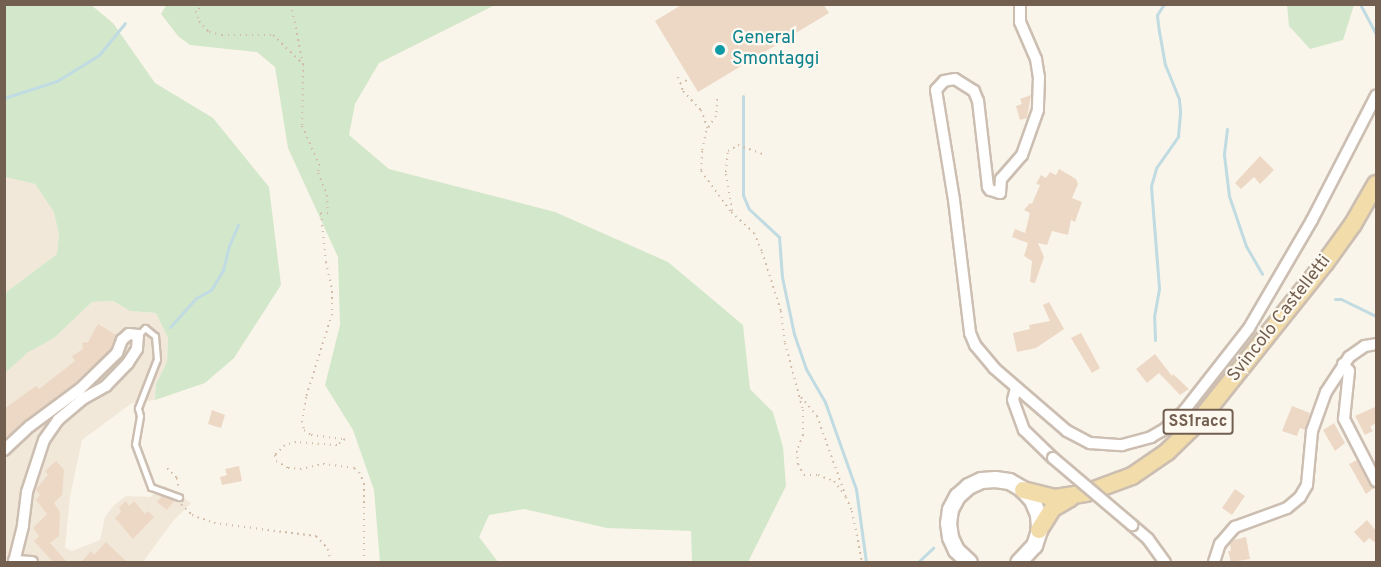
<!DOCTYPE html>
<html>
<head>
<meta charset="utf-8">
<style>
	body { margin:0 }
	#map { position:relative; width:1381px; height:567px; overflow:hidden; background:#faf5ea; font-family:Overpass,sans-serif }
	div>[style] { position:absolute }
	.residential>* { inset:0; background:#f1e8d9 }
	.green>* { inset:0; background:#d3e7ca }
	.stream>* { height:3px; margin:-1.5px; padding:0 1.5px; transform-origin:1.5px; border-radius:1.5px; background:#c0dbe2 }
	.building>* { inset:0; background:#edd8c5 }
	.path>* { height:2px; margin-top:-1px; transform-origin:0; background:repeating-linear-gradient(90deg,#d2bba7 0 1.5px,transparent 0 6px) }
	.roads { filter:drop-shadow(2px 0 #ccbeb1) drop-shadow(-2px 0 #ccbeb1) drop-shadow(0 2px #ccbeb1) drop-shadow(0 -2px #ccbeb1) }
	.lane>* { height:5px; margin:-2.5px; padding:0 2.5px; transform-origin:2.5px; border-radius:2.5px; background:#fff }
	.street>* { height:10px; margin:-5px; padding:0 5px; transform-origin:5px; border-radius:5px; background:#fff }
	.secondary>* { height:15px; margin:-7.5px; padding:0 7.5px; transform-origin:7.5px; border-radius:7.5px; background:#fff }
	.primary>* { height:16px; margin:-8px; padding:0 8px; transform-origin:8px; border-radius:8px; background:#f1dcaa }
	.bridges { filter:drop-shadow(2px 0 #ccbeb1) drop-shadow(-2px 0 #ccbeb1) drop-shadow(0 2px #ccbeb1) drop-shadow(0 -2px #ccbeb1) }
	.street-bridge>* { height:10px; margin:-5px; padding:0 5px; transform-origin:5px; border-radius:5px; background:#fff }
	.dots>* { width:16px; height:16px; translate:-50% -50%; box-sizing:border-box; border:3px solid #fdf9f0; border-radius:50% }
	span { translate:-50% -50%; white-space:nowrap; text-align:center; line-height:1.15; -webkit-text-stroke:4.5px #fdf9f0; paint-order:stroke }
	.shield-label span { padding:2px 4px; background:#fdf9f0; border:2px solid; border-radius:4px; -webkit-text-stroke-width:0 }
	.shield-label { font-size:16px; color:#735f50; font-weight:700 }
	.culture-label { font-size:18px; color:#0d838f }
	.left { translate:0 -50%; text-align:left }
	.street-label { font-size:18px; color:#735f50 }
	.frame { position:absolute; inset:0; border:6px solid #735f50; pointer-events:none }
</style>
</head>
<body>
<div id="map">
	<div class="residential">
		<i style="clip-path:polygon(5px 177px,35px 184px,54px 212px,59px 235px,57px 254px,5px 293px)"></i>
		<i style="clip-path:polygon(113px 301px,130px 311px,156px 313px,168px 338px,167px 362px,156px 384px,155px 400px,132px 403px,82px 440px,70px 497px,65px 548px,72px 551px,100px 540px,105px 517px,114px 505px,126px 496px,150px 497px,165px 486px,191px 503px,173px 521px,143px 562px,5px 562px,4px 373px,27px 353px,54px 338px,92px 302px)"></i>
	</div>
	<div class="green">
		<i style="clip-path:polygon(5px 4px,91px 5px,113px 23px,155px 83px,213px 118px,269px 187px,281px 285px,234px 358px,205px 383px,155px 400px,156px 384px,167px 362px,168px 338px,156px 313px,130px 311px,113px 301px,92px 302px,54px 338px,27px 353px,5px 373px,5px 293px,57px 254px,59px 235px,54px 212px,35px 184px,5px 177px)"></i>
		<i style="clip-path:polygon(167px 4px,495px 5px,379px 63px,355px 104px,349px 135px,389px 169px,555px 212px,668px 262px,743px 325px,750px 389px,773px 412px,783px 447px,786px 486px,748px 562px,692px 562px,691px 531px,607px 528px,524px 509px,489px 515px,479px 537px,498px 562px,380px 562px,374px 490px,353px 430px,325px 385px,340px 325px,338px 257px,288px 148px,275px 67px,257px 52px,190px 45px,178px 36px,161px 14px)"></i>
		<i style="clip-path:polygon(1287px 5px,1287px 4px,1354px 5px,1343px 40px,1310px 49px,1289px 26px)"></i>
	</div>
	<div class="stream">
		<i style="left:1360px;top:4px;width:34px;rotate:62deg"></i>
		<i style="left:743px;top:96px;width:99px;rotate:90deg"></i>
		<i style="left:743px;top:195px;width:15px;rotate:67deg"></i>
		<i style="left:749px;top:209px;width:41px;rotate:43deg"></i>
		<i style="left:779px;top:237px;width:40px;rotate:85.7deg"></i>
		<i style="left:782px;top:277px;width:58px;rotate:78.1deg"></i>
		<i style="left:794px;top:334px;width:37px;rotate:71deg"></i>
		<i style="left:806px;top:369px;width:38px;rotate:60deg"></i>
		<i style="left:825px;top:402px;width:92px;rotate:70.4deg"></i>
		<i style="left:856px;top:489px;width:74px;rotate:82.2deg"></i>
		<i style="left:4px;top:98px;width:56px;rotate:-17.8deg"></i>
		<i style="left:57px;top:81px;width:49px;rotate:-31.8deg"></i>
		<i style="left:99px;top:55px;width:41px;rotate:-50.9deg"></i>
		<i style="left:1227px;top:129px;width:26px;rotate:97deg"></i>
		<i style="left:1224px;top:155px;width:41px;rotate:83deg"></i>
		<i style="left:1229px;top:196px;width:53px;rotate:71.2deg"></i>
		<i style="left:1246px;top:246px;width:32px;rotate:60deg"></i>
		<i style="left:1335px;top:299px;width:6px"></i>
		<i style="left:1341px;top:299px;width:39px;rotate:26deg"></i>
		<i style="left:170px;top:327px;width:39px;rotate:-48deg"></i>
		<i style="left:196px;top:298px;width:17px;rotate:-28deg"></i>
		<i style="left:211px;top:290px;width:23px;rotate:-59deg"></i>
		<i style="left:223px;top:270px;width:25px;rotate:-76deg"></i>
		<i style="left:229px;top:246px;width:23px;rotate:-67deg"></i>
		<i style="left:1155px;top:340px;width:23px;rotate:-92deg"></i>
		<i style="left:1154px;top:317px;width:29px;rotate:-80deg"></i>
		<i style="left:1159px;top:288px;width:102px;rotate:-94.5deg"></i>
		<i style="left:1151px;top:186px;width:19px;rotate:-74deg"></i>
		<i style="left:1156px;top:168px;width:39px;rotate:-55deg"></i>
		<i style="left:1178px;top:136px;width:25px;rotate:-85deg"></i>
		<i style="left:1180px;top:111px;width:12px;rotate:-95deg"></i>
		<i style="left:1179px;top:99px;width:37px;rotate:-112deg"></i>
		<i style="left:1165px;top:65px;width:34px;rotate:-100deg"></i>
		<i style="left:1159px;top:32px;width:17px;rotate:-97deg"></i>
		<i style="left:1157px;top:15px;width:13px;rotate:-58deg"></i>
		<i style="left:918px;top:562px;width:21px;rotate:-43deg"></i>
	</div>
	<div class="building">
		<i style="clip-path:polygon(683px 4px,823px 4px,829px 13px,698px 92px,655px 21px)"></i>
		<i style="clip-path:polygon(1031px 95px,1027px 118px,1020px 120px,1016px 106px,1022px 104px,1020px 99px)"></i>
		<i style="clip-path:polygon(1260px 156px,1274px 170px,1260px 184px,1254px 177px,1241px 189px,1235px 183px)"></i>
		<i style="clip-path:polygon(1059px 169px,1076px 179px,1078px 184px,1072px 198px,1082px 202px,1075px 222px,1071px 220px,1068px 235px,1052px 231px,1047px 245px,1038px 243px,1044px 257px,1035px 283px,1030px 282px,1032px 261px,1024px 256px,1028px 243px,1012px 237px,1015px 229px,1025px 233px,1030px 213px,1024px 210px,1030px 203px,1032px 204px,1040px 185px,1036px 184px,1041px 175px,1046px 178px,1050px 172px,1056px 175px)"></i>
		<i style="clip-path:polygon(1049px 302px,1064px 329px,1036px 348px,1017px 352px,1013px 333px,1030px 329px,1029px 325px,1050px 321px,1043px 305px)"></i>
		<i style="clip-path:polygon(98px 324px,116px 335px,111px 349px,75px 383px,7px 437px,4px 433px,4px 409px,36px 386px,39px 389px,75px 361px,72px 356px,83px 349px,82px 343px,88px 342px)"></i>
		<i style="clip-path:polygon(1081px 333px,1100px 368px,1092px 373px,1071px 338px)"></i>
		<i style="clip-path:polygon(1155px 354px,1172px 376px,1173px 374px,1189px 389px,1180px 395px,1159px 373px,1147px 383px,1136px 369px)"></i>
		<i style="clip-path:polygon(1292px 406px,1310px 413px,1305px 430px,1300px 428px,1297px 436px,1282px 431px)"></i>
		<i style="clip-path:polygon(1377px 406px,1377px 422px,1370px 427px,1373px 431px,1365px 435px,1355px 416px)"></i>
		<i style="clip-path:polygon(212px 410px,225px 415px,221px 428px,208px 424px)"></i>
		<i style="clip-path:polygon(1334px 423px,1345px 443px,1335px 451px,1323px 430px)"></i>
		<i style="clip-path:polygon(1357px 460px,1369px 484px,1374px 488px,1366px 494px,1349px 464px)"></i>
		<i style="clip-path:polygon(56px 461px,64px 470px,62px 495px,54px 503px,60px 512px,59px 536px,50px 543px,67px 562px,53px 562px,34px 541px,39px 536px,33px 528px,47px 514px,36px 500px,40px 495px,36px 489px,48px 475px,45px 471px)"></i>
		<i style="clip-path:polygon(239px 466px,242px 481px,222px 485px,220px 477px,227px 475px,225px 469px)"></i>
		<i style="clip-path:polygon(1235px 489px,1245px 496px,1232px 515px,1222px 508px)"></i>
		<i style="clip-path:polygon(162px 496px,174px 501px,167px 510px,157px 502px)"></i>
		<i style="clip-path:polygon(126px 501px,129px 506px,134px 501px,145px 514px,148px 511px,154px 517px,133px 539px,115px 518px,121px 512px,119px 507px)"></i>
		<i style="clip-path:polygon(1367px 520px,1377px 532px,1377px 544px,1369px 538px,1364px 543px,1354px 532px)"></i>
		<i style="clip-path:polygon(1246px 537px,1250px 559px,1231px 562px,1228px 551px,1231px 551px,1230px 544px,1234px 540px)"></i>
		<i style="clip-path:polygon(106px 542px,127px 562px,81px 562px,91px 551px,94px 555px)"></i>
	</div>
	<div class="path">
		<i style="left:204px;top:4px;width:11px;rotate:139deg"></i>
		<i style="left:196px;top:11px;width:10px;rotate:73deg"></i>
		<i style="left:199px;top:21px;width:15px;rotate:48deg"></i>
		<i style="left:209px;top:32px;width:13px;rotate:13deg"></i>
		<i style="left:222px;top:35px;width:51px"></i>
		<i style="left:273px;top:35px;width:42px;rotate:44deg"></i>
		<i style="left:291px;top:4px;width:61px;rotate:78.7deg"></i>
		<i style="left:303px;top:64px;width:62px;rotate:90.9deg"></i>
		<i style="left:302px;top:126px;width:42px;rotate:65.9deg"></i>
		<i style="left:319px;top:164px;width:9px;rotate:96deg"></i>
		<i style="left:318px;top:173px;width:24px;rotate:68deg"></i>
		<i style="left:327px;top:195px;width:18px;rotate:87deg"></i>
		<i style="left:328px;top:213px;width:7px;rotate:180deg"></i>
		<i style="left:321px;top:213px;width:49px;rotate:84.2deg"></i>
		<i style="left:326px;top:262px;width:30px;rotate:78deg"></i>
		<i style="left:332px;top:291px;width:23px;rotate:90deg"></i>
		<i style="left:332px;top:314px;width:87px;rotate:107.4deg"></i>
		<i style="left:306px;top:397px;width:24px;rotate:99deg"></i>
		<i style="left:302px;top:421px;width:9px;rotate:77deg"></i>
		<i style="left:304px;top:430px;width:9px;rotate:36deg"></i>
		<i style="left:311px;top:435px;width:34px;rotate:7deg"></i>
		<i style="left:345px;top:439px;width:10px;rotate:143deg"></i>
		<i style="left:337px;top:445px;width:41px;rotate:-175.8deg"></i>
		<i style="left:296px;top:442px;width:11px;rotate:165deg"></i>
		<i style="left:285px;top:445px;width:14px;rotate:135deg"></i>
		<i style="left:275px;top:455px;width:6px;rotate:81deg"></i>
		<i style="left:276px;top:461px;width:14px;rotate:30deg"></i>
		<i style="left:288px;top:468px;width:12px;rotate:5deg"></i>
		<i style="left:300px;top:469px;width:24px;rotate:-12deg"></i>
		<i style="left:323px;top:464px;width:31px;rotate:7deg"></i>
		<i style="left:354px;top:468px;width:6px;rotate:39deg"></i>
		<i style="left:359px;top:472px;width:12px;rotate:66deg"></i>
		<i style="left:364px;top:483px;width:79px;rotate:90deg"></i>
		<i style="left:678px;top:77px;width:15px;rotate:70deg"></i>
		<i style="left:683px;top:91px;width:26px;rotate:47deg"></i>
		<i style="left:701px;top:110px;width:20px;rotate:70deg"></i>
		<i style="left:680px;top:84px;width:12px;rotate:-31deg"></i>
		<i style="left:717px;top:99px;width:17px;rotate:93deg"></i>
		<i style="left:716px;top:116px;width:18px;rotate:124deg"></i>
		<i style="left:706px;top:131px;width:20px;rotate:101deg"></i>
		<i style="left:702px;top:151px;width:20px;rotate:93deg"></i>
		<i style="left:701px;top:171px;width:51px;rotate:53.8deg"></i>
		<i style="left:731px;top:212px;width:31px;rotate:42deg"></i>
		<i style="left:754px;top:233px;width:21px;rotate:67deg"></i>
		<i style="left:762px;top:252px;width:62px;rotate:72.1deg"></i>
		<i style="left:781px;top:311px;width:32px;rotate:83deg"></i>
		<i style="left:785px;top:343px;width:69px;rotate:75deg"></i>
		<i style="left:803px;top:410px;width:25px;rotate:90deg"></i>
		<i style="left:803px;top:435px;width:17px;rotate:111deg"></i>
		<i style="left:797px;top:451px;width:13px;rotate:86deg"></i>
		<i style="left:798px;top:464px;width:13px;rotate:61deg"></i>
		<i style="left:804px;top:475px;width:14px"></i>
		<i style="left:818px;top:475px;width:17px;rotate:21deg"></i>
		<i style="left:834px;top:481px;width:20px;rotate:53deg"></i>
		<i style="left:846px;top:497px;width:15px;rotate:67deg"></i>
		<i style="left:852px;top:511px;width:52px;rotate:78.9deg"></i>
		<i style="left:732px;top:211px;width:39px;rotate:-99deg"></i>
		<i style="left:726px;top:172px;width:21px;rotate:-85deg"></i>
		<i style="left:728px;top:151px;width:12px;rotate:-31deg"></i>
		<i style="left:738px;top:145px;width:29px;rotate:20deg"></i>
		<i style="left:801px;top:397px;width:25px;rotate:50deg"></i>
		<i style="left:817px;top:416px;width:83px;rotate:70.3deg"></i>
		<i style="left:167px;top:468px;width:14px;rotate:45deg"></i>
		<i style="left:177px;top:478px;width:11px;rotate:80deg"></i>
		<i style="left:181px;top:504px;width:16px;rotate:45deg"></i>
		<i style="left:192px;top:515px;width:23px;rotate:20deg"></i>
		<i style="left:214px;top:523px;width:103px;rotate:7.3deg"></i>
		<i style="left:316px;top:536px;width:18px;rotate:47deg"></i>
		<i style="left:328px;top:549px;width:13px;rotate:77deg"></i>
	</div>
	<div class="roads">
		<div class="lane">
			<i style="left:138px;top:335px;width:10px;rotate:-45deg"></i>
			<i style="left:145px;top:328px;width:13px;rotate:39deg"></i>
			<i style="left:155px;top:336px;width:23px;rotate:85deg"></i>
			<i style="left:157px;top:359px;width:53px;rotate:111.2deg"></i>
			<i style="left:138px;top:408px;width:8px;rotate:76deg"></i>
			<i style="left:140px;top:416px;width:28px;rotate:100deg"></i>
			<i style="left:135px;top:444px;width:46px;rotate:69.6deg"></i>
			<i style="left:151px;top:487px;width:30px;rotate:20deg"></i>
		</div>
		<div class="street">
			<i style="left:1020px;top:4px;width:18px;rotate:90deg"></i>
			<i style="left:1020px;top:22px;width:40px;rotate:66.6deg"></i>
			<i style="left:1036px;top:59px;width:18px;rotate:81deg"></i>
			<i style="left:1039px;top:77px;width:33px;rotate:92deg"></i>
			<i style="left:1038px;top:110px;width:48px;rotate:109.6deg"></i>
			<i style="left:1022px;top:155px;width:32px;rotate:131deg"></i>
			<i style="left:1001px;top:179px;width:14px;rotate:94deg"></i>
			<i style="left:1000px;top:193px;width:10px;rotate:-163deg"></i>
			<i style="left:990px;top:190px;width:4px;rotate:-124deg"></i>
			<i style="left:988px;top:187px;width:87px;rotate:-96.6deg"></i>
			<i style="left:978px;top:101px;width:11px;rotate:-112deg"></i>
			<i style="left:974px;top:91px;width:22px;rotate:-148deg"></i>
			<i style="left:955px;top:79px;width:11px;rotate:170deg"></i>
			<i style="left:944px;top:81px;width:12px;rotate:132deg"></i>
			<i style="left:936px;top:90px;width:111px;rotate:80.7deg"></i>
			<i style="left:954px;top:200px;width:134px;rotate:83.1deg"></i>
			<i style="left:970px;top:333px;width:13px;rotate:67deg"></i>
			<i style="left:975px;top:345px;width:30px;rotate:50deg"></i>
			<i style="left:994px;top:368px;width:96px;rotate:40.8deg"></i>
			<i style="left:1067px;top:431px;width:26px;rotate:28deg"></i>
			<i style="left:1090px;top:443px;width:32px;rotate:4deg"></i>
			<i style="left:1122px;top:445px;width:30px;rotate:-15deg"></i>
			<i style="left:1151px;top:437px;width:16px;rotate:-30deg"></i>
			<i style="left:1165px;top:429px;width:26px;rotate:-43deg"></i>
			<i style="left:1184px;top:411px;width:105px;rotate:-51.9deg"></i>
			<i style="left:1249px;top:328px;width:125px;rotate:-59.7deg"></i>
			<i style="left:1312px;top:220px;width:140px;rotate:-62.7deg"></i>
			<i style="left:1343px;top:364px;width:9px;rotate:49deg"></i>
			<i style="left:1349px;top:371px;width:48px;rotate:95.9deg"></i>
			<i style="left:1344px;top:419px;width:70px;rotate:62.7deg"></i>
			<i style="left:1016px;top:388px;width:12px;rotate:104deg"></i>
			<i style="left:1013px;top:400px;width:32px;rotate:70deg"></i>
			<i style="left:1024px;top:430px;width:40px;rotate:44deg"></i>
			<i style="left:4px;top:450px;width:35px;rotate:-43deg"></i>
			<i style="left:30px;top:426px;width:62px;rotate:-36.5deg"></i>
			<i style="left:80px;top:389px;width:52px;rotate:-44.2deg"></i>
			<i style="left:117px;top:353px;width:14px;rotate:-69deg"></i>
			<i style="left:122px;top:340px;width:9px;rotate:-41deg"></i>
			<i style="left:129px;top:334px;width:9px;rotate:6deg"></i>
			<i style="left:138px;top:335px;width:14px;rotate:94deg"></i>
			<i style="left:137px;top:349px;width:17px;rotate:123deg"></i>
			<i style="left:128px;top:363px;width:32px;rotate:134deg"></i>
			<i style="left:106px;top:386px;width:25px;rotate:151deg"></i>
			<i style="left:84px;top:398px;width:34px;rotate:140deg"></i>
			<i style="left:58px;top:420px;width:24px;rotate:125deg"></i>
			<i style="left:44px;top:440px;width:55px;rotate:108.1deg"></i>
			<i style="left:27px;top:492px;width:34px;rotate:97deg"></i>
			<i style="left:23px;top:526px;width:37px;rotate:104deg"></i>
			<i style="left:1132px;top:525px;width:21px;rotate:41deg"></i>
			<i style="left:1148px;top:539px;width:29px;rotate:54deg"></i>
			<i style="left:14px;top:561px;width:18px;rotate:3deg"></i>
			<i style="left:1214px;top:562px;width:19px;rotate:-72deg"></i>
			<i style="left:1220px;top:544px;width:23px;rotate:-49deg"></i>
			<i style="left:1235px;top:527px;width:55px;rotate:-20.1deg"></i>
			<i style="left:1287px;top:508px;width:17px;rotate:-40deg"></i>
			<i style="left:1300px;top:497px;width:14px;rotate:-60deg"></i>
			<i style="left:1307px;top:485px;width:54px;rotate:-84.7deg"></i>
			<i style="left:1312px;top:431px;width:41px;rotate:-70.3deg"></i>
			<i style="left:1326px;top:392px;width:42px;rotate:-56.7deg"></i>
			<i style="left:1349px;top:357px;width:19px;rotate:-35deg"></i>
			<i style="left:1365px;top:346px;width:11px;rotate:-10deg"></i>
		</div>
		<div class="secondary">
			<i style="left:969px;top:562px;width:18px;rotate:-137deg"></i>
			<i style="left:956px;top:550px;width:14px;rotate:-115deg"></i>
			<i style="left:950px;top:537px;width:14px;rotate:-98deg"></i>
			<i style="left:948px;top:523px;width:14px;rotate:-82deg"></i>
			<i style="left:950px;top:509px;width:15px;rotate:-62deg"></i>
			<i style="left:957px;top:496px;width:15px;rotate:-42deg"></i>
			<i style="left:968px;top:486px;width:14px;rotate:-25deg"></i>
			<i style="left:981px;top:480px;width:14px;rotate:-4deg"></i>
			<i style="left:995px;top:479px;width:14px;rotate:8deg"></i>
			<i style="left:1009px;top:481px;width:14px;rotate:30deg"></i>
			<i style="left:1021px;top:488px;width:16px;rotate:47deg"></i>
			<i style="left:1032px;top:500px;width:15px;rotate:67deg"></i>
			<i style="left:1038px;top:514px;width:16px;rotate:86deg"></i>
			<i style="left:1039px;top:530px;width:16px;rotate:108deg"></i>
			<i style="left:1034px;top:545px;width:23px;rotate:133deg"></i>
		</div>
		<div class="primary">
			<i style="left:1023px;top:490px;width:33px;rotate:14deg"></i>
			<i style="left:1055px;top:498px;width:31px;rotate:-9deg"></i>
			<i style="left:1086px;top:493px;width:49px;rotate:-20.3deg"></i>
			<i style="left:1132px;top:476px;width:42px;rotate:-34.4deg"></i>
			<i style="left:1167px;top:452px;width:43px;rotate:-44.1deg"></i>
			<i style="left:1198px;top:422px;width:203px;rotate:-51.4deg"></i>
			<i style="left:1325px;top:263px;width:48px;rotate:-54.3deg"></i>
			<i style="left:1353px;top:224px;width:46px;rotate:-60.1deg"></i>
			<i style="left:1039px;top:530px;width:26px;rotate:-58deg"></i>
			<i style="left:1053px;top:508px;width:20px;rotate:-30deg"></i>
		</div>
	</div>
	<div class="bridges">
		<div class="street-bridge">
			<i style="left:1053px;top:458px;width:104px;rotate:40.3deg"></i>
		</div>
	</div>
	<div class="dots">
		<i style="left:720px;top:50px;background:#0f9aa8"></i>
	</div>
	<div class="shield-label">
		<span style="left:1198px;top:422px">SS1racc</span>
	</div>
	<div class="culture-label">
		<span class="left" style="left:732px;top:50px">General<br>Smontaggi</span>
	</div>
	<div class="street-label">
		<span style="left:1280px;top:319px;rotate:-52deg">Svincolo Castelletti</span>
	</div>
	<div class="frame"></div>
</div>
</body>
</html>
